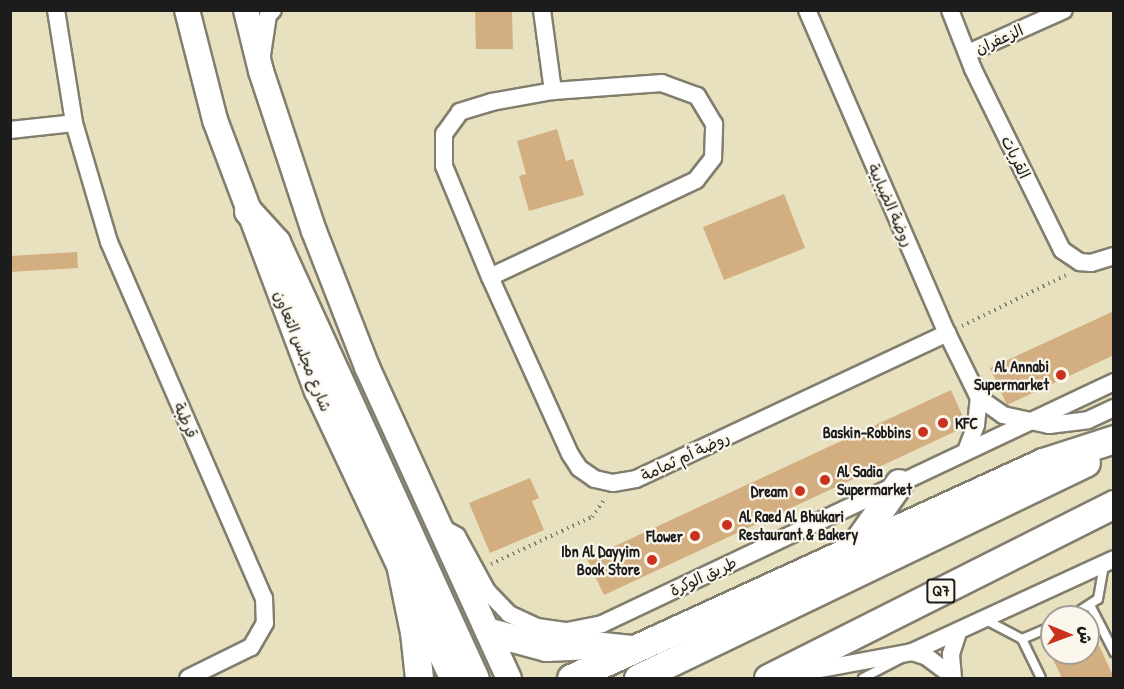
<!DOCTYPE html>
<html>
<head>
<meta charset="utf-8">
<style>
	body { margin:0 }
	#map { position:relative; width:1124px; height:689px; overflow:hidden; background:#e8e1bf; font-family:"Patrick Hand","Playpen Sans Arabic",sans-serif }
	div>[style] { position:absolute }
	.building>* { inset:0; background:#d3ae80 }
	.path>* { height:4px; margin-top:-2px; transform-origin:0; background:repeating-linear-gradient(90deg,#827e6e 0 1.5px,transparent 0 6px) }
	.roads { filter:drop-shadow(2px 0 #827e6e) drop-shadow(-2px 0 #827e6e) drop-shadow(0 2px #827e6e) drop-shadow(0 -2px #827e6e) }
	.service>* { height:8px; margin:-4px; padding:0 4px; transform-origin:4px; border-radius:4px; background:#fff }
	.minor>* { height:16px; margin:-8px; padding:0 8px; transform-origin:8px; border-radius:8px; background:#fff }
	.secondary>* { height:24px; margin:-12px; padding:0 12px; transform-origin:12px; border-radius:12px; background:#fff }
	.trunk>* { height:27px; margin:-13.5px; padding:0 13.5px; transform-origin:13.5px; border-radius:13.5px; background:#fff }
	.dots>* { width:16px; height:16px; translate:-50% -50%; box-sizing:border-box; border:3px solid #fbf7ec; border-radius:50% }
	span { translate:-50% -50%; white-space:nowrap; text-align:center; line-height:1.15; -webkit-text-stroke:4.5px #fbf7ec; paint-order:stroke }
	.shield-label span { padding:2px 4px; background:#fbf7ec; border:2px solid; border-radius:4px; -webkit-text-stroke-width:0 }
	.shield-label { font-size:15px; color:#1c1c1c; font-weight:700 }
	.street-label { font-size:16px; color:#1c1c1c }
	.poi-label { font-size:16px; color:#1c1c1c; font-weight:700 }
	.right { translate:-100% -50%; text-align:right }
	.left { translate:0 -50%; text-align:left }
	.frame { position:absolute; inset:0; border:12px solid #1c1c1c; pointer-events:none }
	.north { position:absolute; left:1040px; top:605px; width:60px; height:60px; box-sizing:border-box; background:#fbf7ec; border:2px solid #a29f99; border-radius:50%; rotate:91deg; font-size:16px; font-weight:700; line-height:24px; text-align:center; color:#1c1c1c }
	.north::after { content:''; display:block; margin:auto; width:21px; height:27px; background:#c8321e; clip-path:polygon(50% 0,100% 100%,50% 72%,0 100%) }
</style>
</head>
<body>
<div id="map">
	<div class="building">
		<i style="clip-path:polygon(475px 10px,512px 10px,513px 49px,476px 49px)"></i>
		<i style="clip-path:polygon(557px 129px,566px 161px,573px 159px,584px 195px,529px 211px,519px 176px,526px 174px,517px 141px)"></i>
		<i style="clip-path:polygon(784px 194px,805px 248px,724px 280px,703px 227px)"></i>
		<i style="clip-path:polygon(77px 252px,78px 268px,10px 272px,10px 256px)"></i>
		<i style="clip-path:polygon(1114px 311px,1114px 355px,1007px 405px,990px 368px)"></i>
		<i style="clip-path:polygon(951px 390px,967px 426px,604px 595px,587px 559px)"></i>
		<i style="clip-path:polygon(530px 478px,539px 498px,532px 501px,544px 530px,490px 553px,469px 503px)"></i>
		<i style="clip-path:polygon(1091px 628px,1114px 678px,1062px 678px,1048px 649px,1052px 647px,1052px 653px,1088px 653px)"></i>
	</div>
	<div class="path">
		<i style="left:962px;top:326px;width:118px;rotate:-26.1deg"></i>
		<i style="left:491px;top:564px;width:111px;rotate:-25deg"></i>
		<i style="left:592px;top:517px;width:24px;rotate:-55deg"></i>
	</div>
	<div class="roads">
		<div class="service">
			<i style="left:1091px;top:607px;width:51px;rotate:62.9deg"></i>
			<i style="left:1070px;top:617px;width:33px;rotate:-33deg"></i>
			<i style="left:1098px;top:599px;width:35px;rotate:-80deg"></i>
			<i style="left:984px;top:619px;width:43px;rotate:27.8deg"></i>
			<i style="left:1022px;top:639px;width:33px;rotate:-23deg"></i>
			<i style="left:1022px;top:639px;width:43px;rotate:64deg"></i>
			<i style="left:863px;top:678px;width:42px;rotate:-27.2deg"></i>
		</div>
		<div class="minor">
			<i style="left:56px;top:10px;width:114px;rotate:80.9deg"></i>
			<i style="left:74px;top:123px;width:124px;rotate:73.6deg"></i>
			<i style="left:109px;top:242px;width:388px;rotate:66.5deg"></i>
			<i style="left:264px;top:598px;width:25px;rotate:88deg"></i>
			<i style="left:265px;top:623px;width:28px;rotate:120deg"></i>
			<i style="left:251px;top:647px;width:70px;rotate:153.8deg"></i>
			<i style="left:542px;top:10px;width:82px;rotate:82.3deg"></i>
			<i style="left:807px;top:10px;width:352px;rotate:66.6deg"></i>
			<i style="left:947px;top:333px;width:72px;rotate:63.8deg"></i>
			<i style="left:979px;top:398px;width:29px;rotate:35deg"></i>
			<i style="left:1003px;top:415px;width:47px;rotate:12.3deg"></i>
			<i style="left:1049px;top:425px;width:39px;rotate:-7deg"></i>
			<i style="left:1088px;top:420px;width:29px;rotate:-25deg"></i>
			<i style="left:950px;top:10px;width:63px;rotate:68.7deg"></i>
			<i style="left:973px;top:69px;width:202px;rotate:63.8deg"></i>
			<i style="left:1062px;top:250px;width:22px;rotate:34deg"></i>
			<i style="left:1080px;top:262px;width:11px;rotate:5deg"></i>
			<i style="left:1091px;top:263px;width:24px;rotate:-17deg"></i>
			<i style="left:968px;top:53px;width:105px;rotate:-24.1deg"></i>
			<i style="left:262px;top:55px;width:40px;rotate:-81.5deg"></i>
			<i style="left:268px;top:15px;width:7px;rotate:-45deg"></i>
			<i style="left:10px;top:130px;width:64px;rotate:-6.2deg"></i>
			<i style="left:490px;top:277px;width:228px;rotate:-25.2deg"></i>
			<i style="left:696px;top:180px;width:28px;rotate:-52deg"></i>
			<i style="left:713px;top:158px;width:34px;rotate:-88deg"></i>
			<i style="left:714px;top:124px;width:33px;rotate:-121deg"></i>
			<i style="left:697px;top:96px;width:37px;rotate:-160deg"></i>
			<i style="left:662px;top:83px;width:109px;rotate:175.8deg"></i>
			<i style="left:553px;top:91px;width:62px;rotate:169.8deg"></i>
			<i style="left:492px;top:102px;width:34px;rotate:163deg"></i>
			<i style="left:460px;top:112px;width:27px;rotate:126deg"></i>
			<i style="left:444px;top:134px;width:32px;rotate:90deg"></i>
			<i style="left:444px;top:166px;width:120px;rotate:67.5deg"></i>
			<i style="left:490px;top:277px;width:194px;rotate:65.7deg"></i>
			<i style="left:570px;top:454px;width:17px;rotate:57deg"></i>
			<i style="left:579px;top:468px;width:19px;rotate:35deg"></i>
			<i style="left:595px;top:479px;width:18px;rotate:13deg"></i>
			<i style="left:613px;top:483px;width:23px;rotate:-10deg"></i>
			<i style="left:636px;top:479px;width:344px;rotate:-25.1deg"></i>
			<i style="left:966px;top:451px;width:28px;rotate:-69deg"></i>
			<i style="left:976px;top:425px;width:27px;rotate:-84deg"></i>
			<i style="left:441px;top:527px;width:18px;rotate:29deg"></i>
			<i style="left:457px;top:536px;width:63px;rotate:61.4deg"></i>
			<i style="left:487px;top:591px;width:32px;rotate:46deg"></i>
			<i style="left:509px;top:614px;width:31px;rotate:25deg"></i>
			<i style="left:537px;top:627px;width:30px;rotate:8deg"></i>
			<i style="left:567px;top:631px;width:36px;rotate:-11deg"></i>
			<i style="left:602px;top:624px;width:566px;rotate:-25.3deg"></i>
			<i style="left:912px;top:652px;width:16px;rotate:18deg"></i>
			<i style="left:927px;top:657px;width:31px;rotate:37deg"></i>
			<i style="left:799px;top:673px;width:115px;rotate:-10.5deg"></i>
			<i style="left:912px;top:652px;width:222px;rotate:-24.7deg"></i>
			<i style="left:953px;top:678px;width:24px;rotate:-95deg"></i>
			<i style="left:951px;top:654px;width:22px;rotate:-72deg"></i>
		</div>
		<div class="secondary">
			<i style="left:187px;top:10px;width:114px;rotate:75.7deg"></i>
			<i style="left:215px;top:120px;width:290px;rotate:69.4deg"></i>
			<i style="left:317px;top:391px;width:317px;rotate:64.8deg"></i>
			<i style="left:246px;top:10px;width:63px;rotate:76.2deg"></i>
			<i style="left:261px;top:71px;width:169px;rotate:71.7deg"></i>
			<i style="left:314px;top:231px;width:146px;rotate:68.7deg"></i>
			<i style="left:367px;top:367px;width:342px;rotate:65.5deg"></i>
		</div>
		<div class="trunk">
			<i style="left:248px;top:211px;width:42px;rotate:47.9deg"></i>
			<i style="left:276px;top:242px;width:479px;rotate:65.5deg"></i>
			<i style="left:851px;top:551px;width:83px;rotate:-54.8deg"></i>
			<i style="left:399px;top:559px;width:75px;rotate:78.4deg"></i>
			<i style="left:414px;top:632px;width:46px;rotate:83.8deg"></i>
			<i style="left:490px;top:632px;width:58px;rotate:15deg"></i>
			<i style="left:546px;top:647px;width:47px;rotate:-2.4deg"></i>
			<i style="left:593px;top:645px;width:38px;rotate:6deg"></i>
			<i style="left:571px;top:678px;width:519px;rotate:-24.59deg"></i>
			<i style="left:1043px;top:462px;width:75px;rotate:-17.9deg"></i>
			<i style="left:638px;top:678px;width:497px;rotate:-25.7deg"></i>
			<i style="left:768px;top:678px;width:387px;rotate:-26.7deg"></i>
		</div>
	</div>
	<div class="dots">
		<i style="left:1061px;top:375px;background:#c8321e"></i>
		<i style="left:943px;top:423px;background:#c8321e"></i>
		<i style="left:923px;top:432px;background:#c8321e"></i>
		<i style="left:825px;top:480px;background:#c8321e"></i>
		<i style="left:800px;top:491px;background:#c8321e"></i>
		<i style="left:727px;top:525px;background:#c8321e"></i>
		<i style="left:695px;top:536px;background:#c8321e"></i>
		<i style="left:652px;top:560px;background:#c8321e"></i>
	</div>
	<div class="shield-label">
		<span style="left:941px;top:591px">Q7</span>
	</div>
	<div class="street-label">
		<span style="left:999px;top:39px;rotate:-24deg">الزعفران</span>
		<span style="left:1016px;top:157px;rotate:64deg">القريات</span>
		<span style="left:891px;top:205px;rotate:66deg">روضة الضبابية</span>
		<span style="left:303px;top:351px;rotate:68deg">شارع مجلس التعاون</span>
		<span style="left:186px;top:420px;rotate:67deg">قرطبة</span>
		<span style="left:685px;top:456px;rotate:-25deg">روضة أم ثمامة</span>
		<span style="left:703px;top:576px;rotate:-25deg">طريق الوكرة</span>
	</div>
	<div class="poi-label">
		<span class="right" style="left:1049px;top:375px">Al Annabi<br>Supermarket</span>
		<span class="left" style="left:955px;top:423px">KFC</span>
		<span class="right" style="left:911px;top:432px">Baskin-Robbins</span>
		<span class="left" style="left:837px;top:480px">Al Sadia<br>Supermarket</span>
		<span class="right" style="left:788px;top:491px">Dream</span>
		<span class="left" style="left:739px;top:525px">Al Raed Al Bhukari<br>Restaurant &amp; Bakery</span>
		<span class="right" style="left:683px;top:536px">Flower</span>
		<span class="right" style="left:640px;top:560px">Ibn Al Dayyim<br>Book Store</span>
	</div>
	<div class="frame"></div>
	<div class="north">ش</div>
</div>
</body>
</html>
